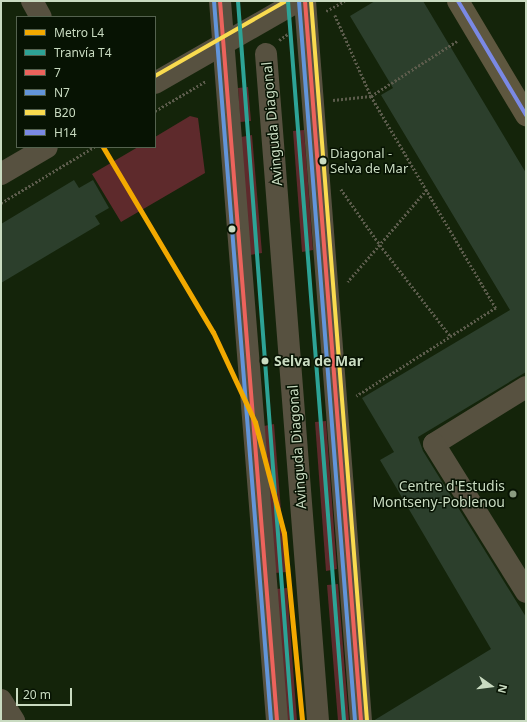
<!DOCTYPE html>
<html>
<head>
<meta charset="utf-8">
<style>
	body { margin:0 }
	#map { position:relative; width:527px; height:722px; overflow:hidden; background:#14240a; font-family:"Noto Sans",sans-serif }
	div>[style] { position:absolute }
	.green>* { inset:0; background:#5e2a2c }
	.building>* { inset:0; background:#2c3f2c }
	.path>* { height:2.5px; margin-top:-1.25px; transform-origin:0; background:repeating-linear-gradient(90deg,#5c5c4c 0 2px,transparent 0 4px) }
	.minor>* { height:22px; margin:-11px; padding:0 11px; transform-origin:11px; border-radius:11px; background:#575140 }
	.major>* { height:22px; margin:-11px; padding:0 11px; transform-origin:11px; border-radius:11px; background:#5e573f }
	.bus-1>* { height:4px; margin:-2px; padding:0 2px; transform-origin:2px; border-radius:2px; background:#ec635c }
	.bus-2>* { height:4px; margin:-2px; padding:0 2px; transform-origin:2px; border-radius:2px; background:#6295da }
	.bus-3>* { height:4px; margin:-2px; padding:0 2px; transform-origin:2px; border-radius:2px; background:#f9db4f }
	.bus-4>* { height:4px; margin:-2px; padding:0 2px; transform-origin:2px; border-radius:2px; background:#7a89e5 }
	.tram-1>* { height:4px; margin:-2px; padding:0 2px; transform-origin:2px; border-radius:2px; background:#2da396 }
	.metro-1>* { height:5px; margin:-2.5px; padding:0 2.5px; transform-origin:2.5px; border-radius:2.5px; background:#f2a900 }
	.dots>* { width:11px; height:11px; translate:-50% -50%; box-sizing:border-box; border:2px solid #071303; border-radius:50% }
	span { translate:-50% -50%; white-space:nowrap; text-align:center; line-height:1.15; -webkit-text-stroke:3px #071303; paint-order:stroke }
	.bus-label { font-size:13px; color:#c9dbc1 }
	.left { translate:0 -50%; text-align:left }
	.street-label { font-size:14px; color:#c9dbc1 }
	.stop-label { font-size:14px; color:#c9dbc1; font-weight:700 }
	.poi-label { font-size:14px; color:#c9dbc1 }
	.right { translate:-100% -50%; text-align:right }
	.frame { position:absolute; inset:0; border:2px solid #c9dbc1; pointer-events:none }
	.legend { position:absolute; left:16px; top:16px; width:140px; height:132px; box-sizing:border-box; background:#071303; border:1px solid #55634f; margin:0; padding:5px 7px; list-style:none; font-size:12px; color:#c9dbc1 }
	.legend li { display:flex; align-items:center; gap:8px; height:20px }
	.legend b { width:20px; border:1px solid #55634f }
	.north { position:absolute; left:471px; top:666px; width:40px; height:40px; -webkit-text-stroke:3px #071303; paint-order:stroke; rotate:104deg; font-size:11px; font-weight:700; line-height:16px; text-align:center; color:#c9dbc1 }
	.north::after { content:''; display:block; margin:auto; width:14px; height:18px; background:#c9dbc1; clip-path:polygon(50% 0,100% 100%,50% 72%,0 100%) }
	.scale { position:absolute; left:16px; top:688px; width:56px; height:18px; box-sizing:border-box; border:2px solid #c9dbc1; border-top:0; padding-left:5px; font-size:12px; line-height:14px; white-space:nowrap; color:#c9dbc1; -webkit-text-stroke:3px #071303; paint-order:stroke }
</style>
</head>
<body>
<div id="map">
	<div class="green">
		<i style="clip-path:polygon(248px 87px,251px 121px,240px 122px,238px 88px)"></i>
		<i style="clip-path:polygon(190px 116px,198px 118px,205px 173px,121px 222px,92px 174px,138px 147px,155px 147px,155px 137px)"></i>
		<i style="clip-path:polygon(304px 130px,313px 250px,302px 252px,293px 131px)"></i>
		<i style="clip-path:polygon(252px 135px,262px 253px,250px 255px,241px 137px)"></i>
		<i style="clip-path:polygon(326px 421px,337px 569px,326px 571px,315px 422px)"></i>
		<i style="clip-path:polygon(274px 424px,286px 572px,275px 573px,264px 426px)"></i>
		<i style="clip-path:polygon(338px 584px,349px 721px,338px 721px,327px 585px)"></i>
		<i style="clip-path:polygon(287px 588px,297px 721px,286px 721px,276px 589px)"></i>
	</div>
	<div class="building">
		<i style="clip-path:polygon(375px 1px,423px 1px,526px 173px,526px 372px,418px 437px,423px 451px,526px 617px,526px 721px,373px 721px,491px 649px,380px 460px,394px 452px,362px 398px,510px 310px,381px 95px,393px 88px,350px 16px)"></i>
		<i style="clip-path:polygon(74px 180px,79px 188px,93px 180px,109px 208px,95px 216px,100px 224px,1px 283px,1px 224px)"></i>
	</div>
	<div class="path">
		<i style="left:326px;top:11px;width:21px;rotate:-28deg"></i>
		<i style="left:335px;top:15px;width:89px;rotate:66deg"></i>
		<i style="left:371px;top:96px;width:102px;rotate:-32.6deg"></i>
		<i style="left:279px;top:40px;width:11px;rotate:-34deg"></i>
		<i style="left:333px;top:100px;width:38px;rotate:-6deg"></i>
		<i style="left:371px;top:96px;width:246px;rotate:59.5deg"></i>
		<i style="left:496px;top:308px;width:165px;rotate:147.7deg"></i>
		<i style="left:155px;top:111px;width:59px;rotate:-30.5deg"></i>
		<i style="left:341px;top:189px;width:68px;rotate:55.1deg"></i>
		<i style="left:380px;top:245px;width:49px;rotate:130.9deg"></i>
		<i style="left:427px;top:190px;width:72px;rotate:130.5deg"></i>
		<i style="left:380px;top:245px;width:116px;rotate:52.3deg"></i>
		<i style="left:1px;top:203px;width:109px;rotate:-31.1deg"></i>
	</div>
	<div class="minor">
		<i style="left:32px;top:1px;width:18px;rotate:61deg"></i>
		<i style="left:220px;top:1px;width:722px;rotate:85.47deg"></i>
		<i style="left:305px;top:1px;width:722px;rotate:85.55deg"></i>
		<i style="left:266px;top:54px;width:669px;rotate:85.54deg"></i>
		<i style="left:155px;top:83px;width:165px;rotate:-29.8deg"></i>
		<i style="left:1px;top:174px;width:53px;rotate:-30.4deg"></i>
		<i style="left:526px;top:387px;width:108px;rotate:148.2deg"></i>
		<i style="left:434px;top:444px;width:174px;rotate:58.1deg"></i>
		<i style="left:1px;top:700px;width:25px;rotate:58deg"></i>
	</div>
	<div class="major">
		<i style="left:458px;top:1px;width:133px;rotate:59.2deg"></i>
	</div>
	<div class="bus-1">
		<i style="left:220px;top:1px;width:722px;rotate:85.47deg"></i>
		<i style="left:305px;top:1px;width:722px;rotate:85.55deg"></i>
	</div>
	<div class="bus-2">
		<i style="left:214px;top:1px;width:722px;rotate:85.47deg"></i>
		<i style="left:299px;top:1px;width:722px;rotate:85.55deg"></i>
	</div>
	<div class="bus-3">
		<i style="left:311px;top:1px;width:722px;rotate:85.55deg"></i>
		<i style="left:155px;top:76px;width:151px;rotate:-29.8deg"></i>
	</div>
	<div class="bus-4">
		<i style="left:458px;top:1px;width:133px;rotate:59.2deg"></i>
	</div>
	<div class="tram-1">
		<i style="left:238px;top:1px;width:722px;rotate:85.71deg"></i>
		<i style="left:288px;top:1px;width:722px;rotate:85.55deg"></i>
	</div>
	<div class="metro-1">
		<i style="left:103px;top:147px;width:215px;rotate:59.3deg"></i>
		<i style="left:213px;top:332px;width:99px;rotate:65deg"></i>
		<i style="left:255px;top:422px;width:115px;rotate:75.4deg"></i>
		<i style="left:284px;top:533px;width:189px;rotate:84.5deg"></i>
	</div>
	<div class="dots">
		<i style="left:323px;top:161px;background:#c9dbc1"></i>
		<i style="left:232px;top:229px;background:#c9dbc1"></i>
		<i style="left:265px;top:361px;background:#c9dbc1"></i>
		<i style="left:513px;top:494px;background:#8a9b81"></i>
	</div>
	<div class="bus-label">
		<span class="left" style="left:330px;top:161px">Diagonal -<br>Selva de Mar</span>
	</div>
	<div class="street-label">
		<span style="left:272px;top:124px;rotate:-95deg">Avinguda Diagonal</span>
		<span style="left:297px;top:447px;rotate:-94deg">Avinguda Diagonal</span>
	</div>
	<div class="stop-label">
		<span class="left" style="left:274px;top:361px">Selva de Mar</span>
	</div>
	<div class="poi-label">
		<span class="right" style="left:505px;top:494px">Centre d'Estudis<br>Montseny-Poblenou</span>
	</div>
	<div class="frame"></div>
	<ul class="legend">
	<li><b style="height:5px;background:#f2a900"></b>Metro L4</li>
	<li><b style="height:5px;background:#2da396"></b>Tranvía T4</li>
	<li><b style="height:5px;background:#ec635c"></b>7</li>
	<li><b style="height:5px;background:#6295da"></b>N7</li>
	<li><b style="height:5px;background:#f9db4f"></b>B20</li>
	<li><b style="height:5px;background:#7a89e5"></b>H14</li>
	</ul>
	<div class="north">N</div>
	<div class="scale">20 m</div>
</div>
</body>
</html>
